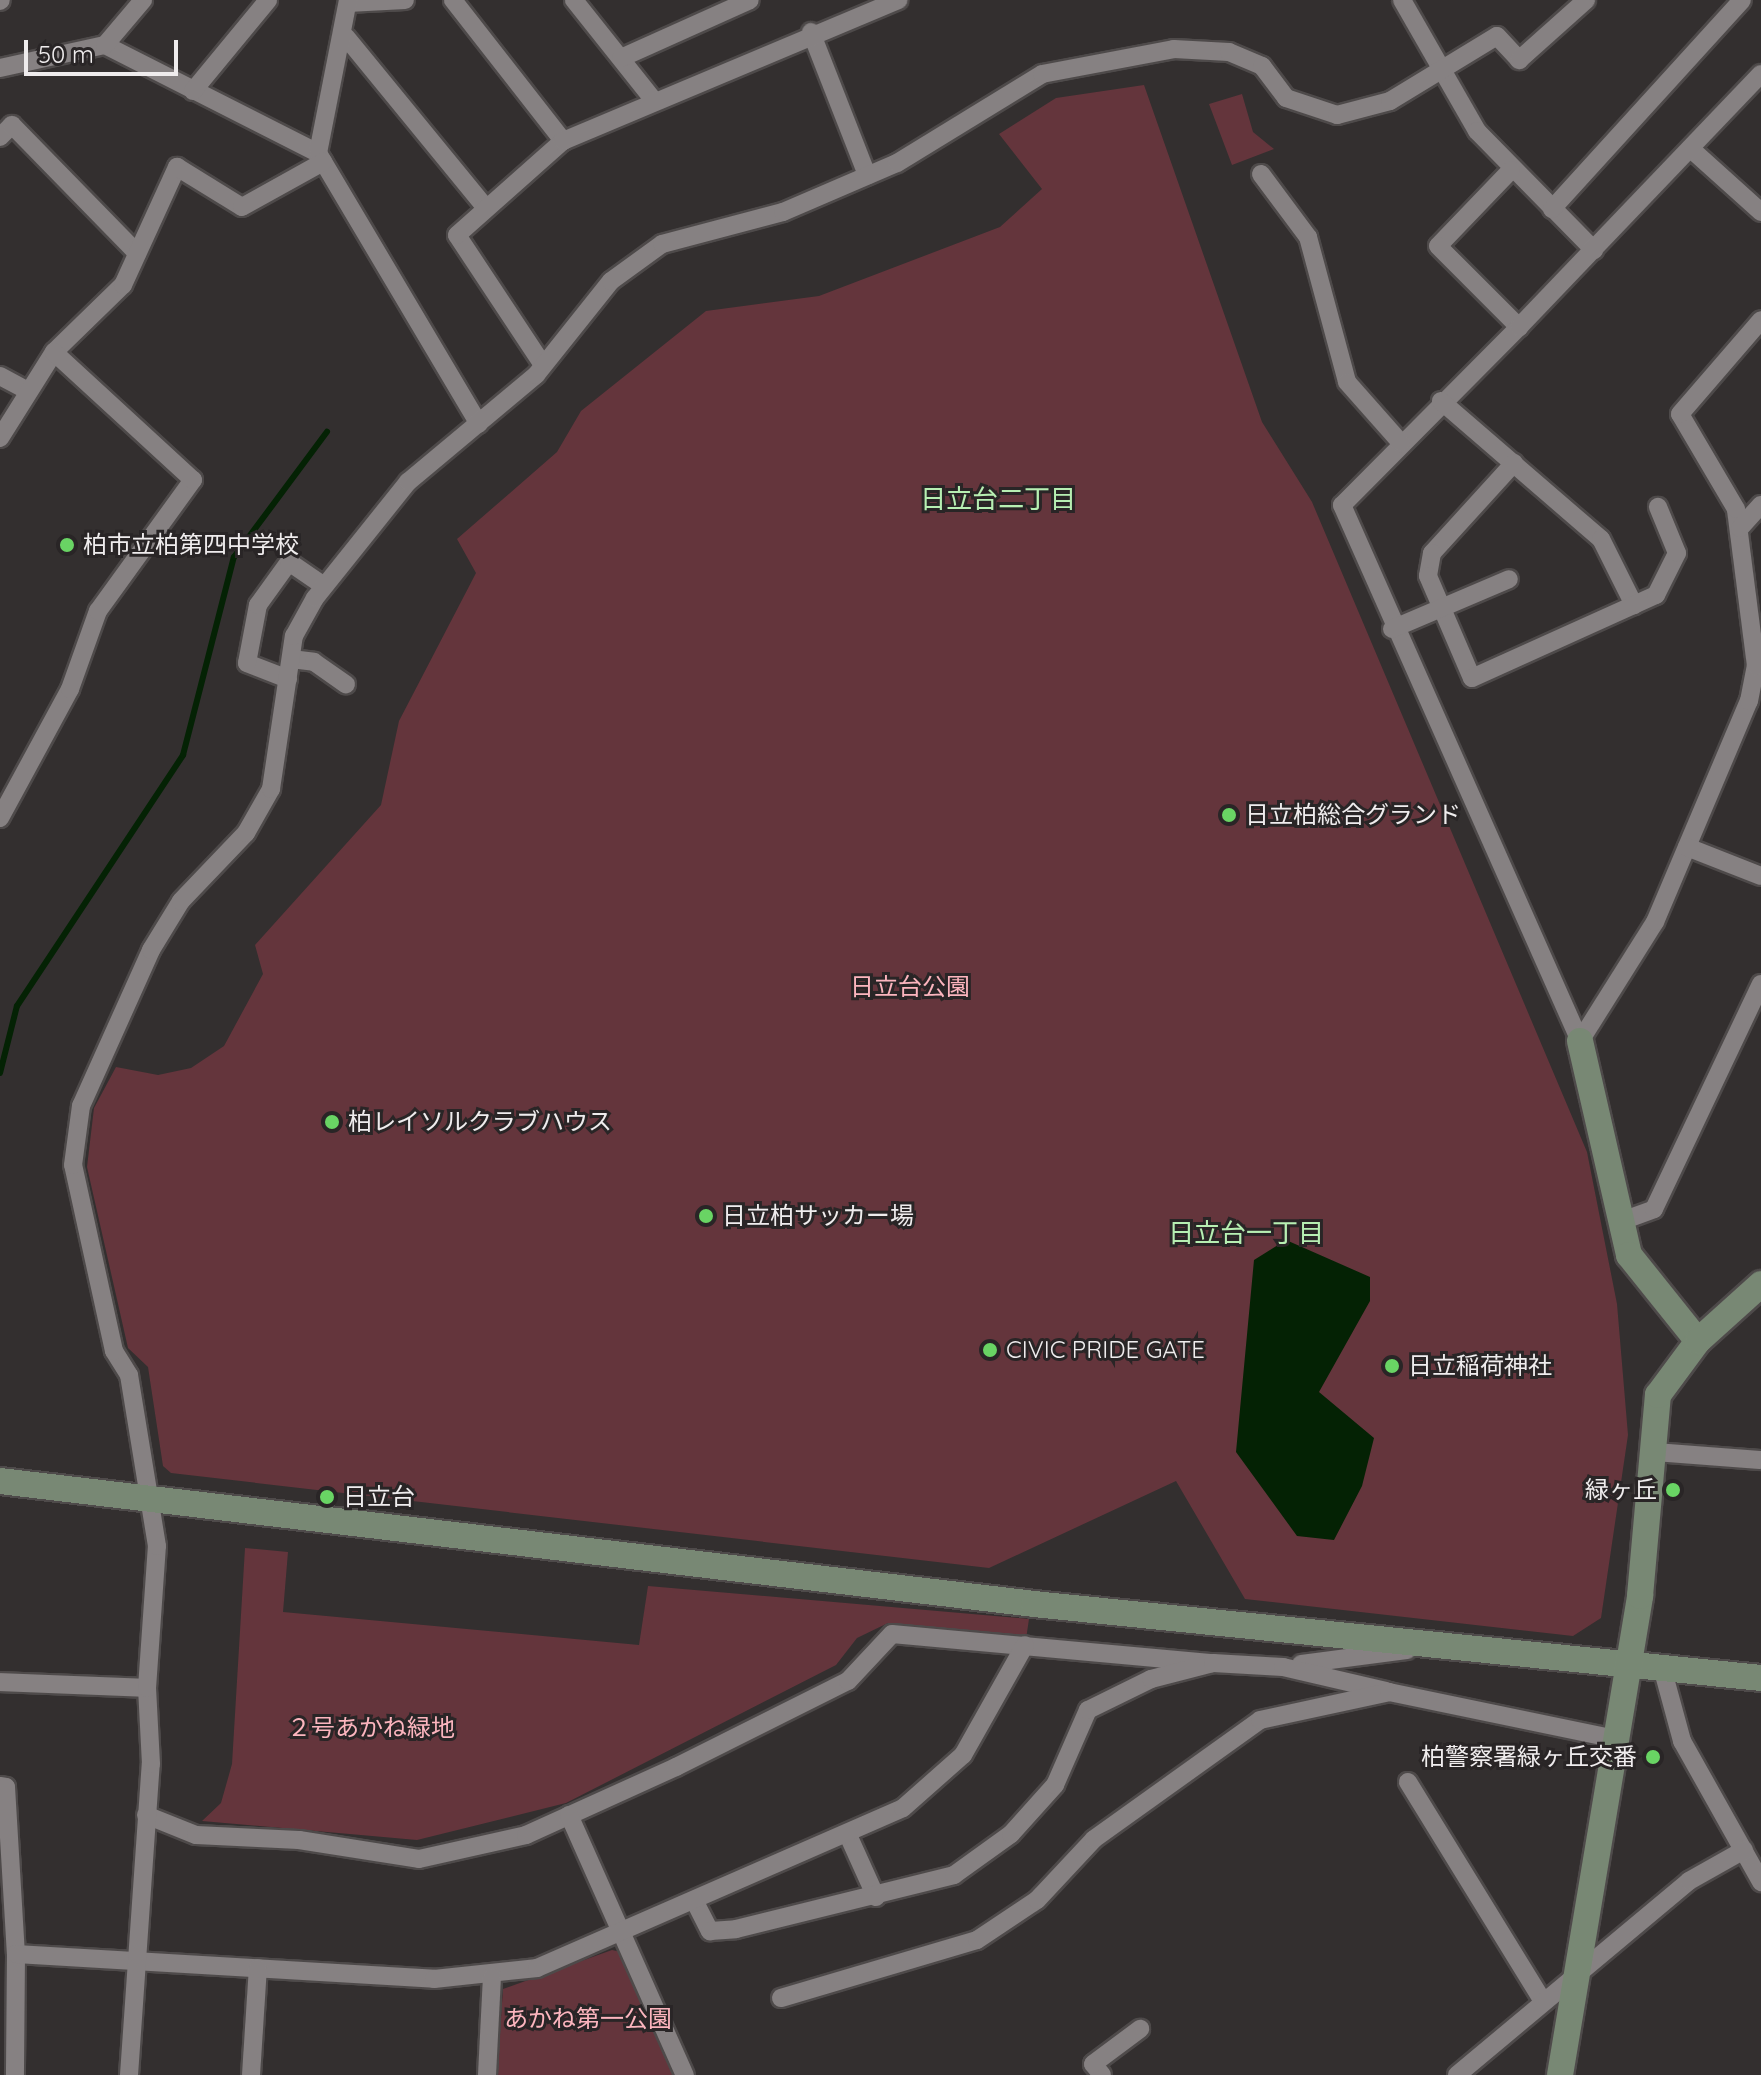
<!DOCTYPE html>
<html>
<head>
<meta charset="utf-8">
<style>
	body { margin:0 }
	#map { position:relative; width:1761px; height:2075px; overflow:hidden; background:#332f2f; font-family:Quicksand,"Noto Sans JP",sans-serif }
	div>[style] { position:absolute }
	.green>* { inset:0; background:#64353c }
	.water>* { inset:0; background:#042204 }
	.stream>* { height:6px; margin:-3px; padding:0 3px; transform-origin:3px; border-radius:3px; background:#042204 }
	.roads { filter:drop-shadow(2px 0 #4e4a4a) drop-shadow(-2px 0 #4e4a4a) drop-shadow(0 2px #4e4a4a) drop-shadow(0 -2px #4e4a4a) }
	.street>* { height:18px; margin:-9px; padding:0 9px; transform-origin:9px; border-radius:9px; background:#868182 }
	.secondary>* { height:26px; margin:-13px; padding:0 13px; transform-origin:13px; border-radius:13px; background:#788874 }
	.dots>* { width:22px; height:22px; translate:-50% -50%; box-sizing:border-box; border:4px solid #292526; border-radius:50% }
	span { translate:-50% -50%; white-space:nowrap; text-align:center; line-height:1.15; -webkit-text-stroke:6px #292526; paint-order:stroke }
	.poi-label { font-size:24px; color:#efeced }
	.left { translate:0 -50%; text-align:left }
	.right { translate:-100% -50%; text-align:right }
	.park-label { font-size:24px; color:#fcb5be }
	.neighbourhood-label { font-size:26px; color:#b7efb2 }
	.scale { position:absolute; left:24px; top:40px; width:154px; height:36px; box-sizing:border-box; border:4px solid #efeced; border-top:0; padding-left:10px; font-size:24px; line-height:28px; white-space:nowrap; color:#efeced; -webkit-text-stroke:6px #292526; paint-order:stroke }
</style>
</head>
<body>
<div id="map">
	<div class="green">
		<i style="clip-path:polygon(1144px 85px,1262px 422px,1312px 502px,1587px 1152px,1617px 1304px,1628px 1435px,1601px 1618px,1573px 1636px,1245px 1599px,1176px 1481px,989px 1568px,171px 1473px,163px 1466px,148px 1367px,128px 1348px,87px 1167px,94px 1108px,116px 1067px,158px 1075px,191px 1068px,224px 1046px,263px 974px,255px 945px,381px 805px,399px 721px,476px 573px,457px 539px,557px 452px,581px 411px,706px 311px,819px 296px,1000px 227px,1042px 189px,999px 134px,1056px 98px)"></i>
		<i style="clip-path:polygon(1242px 94px,1253px 132px,1274px 149px,1232px 165px,1209px 104px)"></i>
		<i style="clip-path:polygon(245px 1548px,288px 1552px,283px 1612px,639px 1645px,648px 1586px,1029px 1619px,1026px 1639px,888px 1623px,857px 1638px,836px 1665px,566px 1803px,417px 1840px,202px 1821px,221px 1803px,232px 1764px)"></i>
		<i style="clip-path:polygon(612px 1950px,621px 1952px,675px 2075px,497px 2075px,503px 1989px)"></i>
	</div>
	<div class="water">
		<i style="clip-path:polygon(1286px 1240px,1370px 1277px,1370px 1301px,1319px 1392px,1374px 1438px,1362px 1486px,1334px 1540px,1297px 1536px,1236px 1452px,1254px 1260px)"></i>
	</div>
	<div class="stream">
		<i style="left:0;top:1073px;width:69px;rotate:-75.8deg"></i>
		<i style="left:17px;top:1006px;width:301px;rotate:-56.5deg"></i>
		<i style="left:183px;top:755px;width:204px;rotate:-75.6deg"></i>
		<i style="left:234px;top:557px;width:156px;rotate:-53.4deg"></i>
	</div>
	<div class="roads">
		<div class="street">
			<i style="left:453px;top:0;width:179px;rotate:52deg"></i>
			<i style="left:574px;top:0;width:130px;rotate:51.5deg"></i>
			<i style="left:1402px;top:0;width:151px;rotate:60.2deg"></i>
			<i style="left:1477px;top:131px;width:167px;rotate:45.5deg"></i>
			<i style="left:0;top:1px;width:1px;rotate:-45deg"></i>
			<i style="left:348px;top:3px;width:57px;rotate:-3deg"></i>
			<i style="left:811px;top:32px;width:154px;rotate:68.6deg"></i>
			<i style="left:346px;top:37px;width:221px;rotate:50.7deg"></i>
			<i style="left:105px;top:45px;width:239px;rotate:26.9deg"></i>
			<i style="left:318px;top:153px;width:315px;rotate:59.3deg"></i>
			<i style="left:621px;top:58px;width:141px;rotate:-24.2deg"></i>
			<i style="left:0;top:68px;width:107px;rotate:-12.4deg"></i>
			<i style="left:105px;top:45px;width:59px;rotate:-49.8deg"></i>
			<i style="left:193px;top:91px;width:118px;rotate:-50.5deg"></i>
			<i style="left:0;top:137px;width:17px;rotate:-45deg"></i>
			<i style="left:12px;top:125px;width:179px;rotate:45.7deg"></i>
			<i style="left:1691px;top:149px;width:94px;rotate:42deg"></i>
			<i style="left:318px;top:153px;width:156px;rotate:-78.9deg"></i>
			<i style="left:1511px;top:170px;width:105px;rotate:133.8deg"></i>
			<i style="left:1438px;top:246px;width:115px;rotate:45deg"></i>
			<i style="left:1519px;top:327px;width:251px;rotate:134.8deg"></i>
			<i style="left:1342px;top:505px;width:586px;rotate:66.06deg"></i>
			<i style="left:1580px;top:1041px;width:141px;rotate:-57.8deg"></i>
			<i style="left:1655px;top:922px;width:240px;rotate:-67deg"></i>
			<i style="left:1749px;top:701px;width:36px;rotate:-79deg"></i>
			<i style="left:1756px;top:666px;width:158px;rotate:-97.3deg"></i>
			<i style="left:1736px;top:509px;width:110px;rotate:-120.5deg"></i>
			<i style="left:1680px;top:414px;width:124px;rotate:-49.2deg"></i>
			<i style="left:1261px;top:174px;width:79px;rotate:53.3deg"></i>
			<i style="left:1308px;top:237px;width:150px;rotate:74.9deg"></i>
			<i style="left:1347px;top:382px;width:81px;rotate:48.5deg"></i>
			<i style="left:1552px;top:209px;width:282px;rotate:-47.7deg"></i>
			<i style="left:1519px;top:327px;width:350px;rotate:-46.3deg"></i>
			<i style="left:541px;top:362px;width:152px;rotate:-123.5deg"></i>
			<i style="left:457px;top:235px;width:142px;rotate:-41.6deg"></i>
			<i style="left:563px;top:141px;width:364px;rotate:-22.8deg"></i>
			<i style="left:0;top:376px;width:30px;rotate:28deg"></i>
			<i style="left:1441px;top:401px;width:211px;rotate:40.8deg"></i>
			<i style="left:1601px;top:539px;width:74px;rotate:63.4deg"></i>
			<i style="left:0;top:438px;width:102px;rotate:-57.9deg"></i>
			<i style="left:54px;top:352px;width:96px;rotate:-44.2deg"></i>
			<i style="left:123px;top:285px;width:130px;rotate:-65.4deg"></i>
			<i style="left:177px;top:167px;width:76px;rotate:31.6deg"></i>
			<i style="left:242px;top:207px;width:93px;rotate:-29.1deg"></i>
			<i style="left:1514px;top:463px;width:122px;rotate:132.3deg"></i>
			<i style="left:1432px;top:553px;width:23px;rotate:100deg"></i>
			<i style="left:1428px;top:576px;width:111px;rotate:66.7deg"></i>
			<i style="left:1472px;top:678px;width:202px;rotate:-24.3deg"></i>
			<i style="left:1656px;top:595px;width:47px;rotate:-63.4deg"></i>
			<i style="left:1677px;top:553px;width:50px;rotate:-112.4deg"></i>
			<i style="left:1740px;top:528px;width:31px;rotate:-48deg"></i>
			<i style="left:1392px;top:629px;width:127px;rotate:-23.1deg"></i>
			<i style="left:291px;top:659px;width:23px;rotate:7deg"></i>
			<i style="left:314px;top:662px;width:39px;rotate:35deg"></i>
			<i style="left:288px;top:679px;width:44px;rotate:-158.7deg"></i>
			<i style="left:247px;top:663px;width:59px;rotate:-79.3deg"></i>
			<i style="left:258px;top:605px;width:53px;rotate:-54.2deg"></i>
			<i style="left:289px;top:562px;width:42px;rotate:34.4deg"></i>
			<i style="left:0;top:818px;width:147px;rotate:-61.5deg"></i>
			<i style="left:70px;top:689px;width:83px;rotate:-70.3deg"></i>
			<i style="left:98px;top:611px;width:162px;rotate:-54.1deg"></i>
			<i style="left:193px;top:480px;width:189px;rotate:-137.4deg"></i>
			<i style="left:1687px;top:847px;width:79px;rotate:21.4deg"></i>
			<i style="left:1619px;top:1222px;width:37px;rotate:-20deg"></i>
			<i style="left:1654px;top:1209px;width:249px;rotate:-64.6deg"></i>
			<i style="left:1654px;top:1452px;width:107px;rotate:4.3deg"></i>
			<i style="left:1301px;top:1664px;width:107px;rotate:-7.5deg"></i>
			<i style="left:1663px;top:1671px;width:73px;rotate:74.8deg"></i>
			<i style="left:1682px;top:1741px;width:162px;rotate:60.7deg"></i>
			<i style="left:0;top:1682px;width:147px;rotate:2.3deg"></i>
			<i style="left:1408px;top:1782px;width:256px;rotate:58.4deg"></i>
			<i style="left:0;top:1786px;width:6px;rotate:9deg"></i>
			<i style="left:6px;top:1787px;width:167px;rotate:86.6deg"></i>
			<i style="left:16px;top:1954px;width:121px;rotate:90.5deg"></i>
			<i style="left:146px;top:1815px;width:54px;rotate:21.8deg"></i>
			<i style="left:196px;top:1835px;width:103px;rotate:2.8deg"></i>
			<i style="left:299px;top:1840px;width:121px;rotate:9deg"></i>
			<i style="left:419px;top:1859px;width:110px;rotate:-12.6deg"></i>
			<i style="left:526px;top:1835px;width:165px;rotate:-24.4deg"></i>
			<i style="left:676px;top:1767px;width:192px;rotate:-26.6deg"></i>
			<i style="left:848px;top:1681px;width:64px;rotate:-46.9deg"></i>
			<i style="left:892px;top:1634px;width:322px;rotate:5.2deg"></i>
			<i style="left:569px;top:1815px;width:285px;rotate:66deg"></i>
			<i style="left:848px;top:1835px;width:68px;rotate:65.7deg"></i>
			<i style="left:695px;top:1902px;width:33px;rotate:63deg"></i>
			<i style="left:710px;top:1931px;width:26px;rotate:-4deg"></i>
			<i style="left:736px;top:1929px;width:225px;rotate:-13.9deg"></i>
			<i style="left:954px;top:1875px;width:70px;rotate:-35.7deg"></i>
			<i style="left:1011px;top:1834px;width:66px;rotate:-48.1deg"></i>
			<i style="left:1055px;top:1785px;width:82px;rotate:-66.3deg"></i>
			<i style="left:1088px;top:1710px;width:70px;rotate:-26.2deg"></i>
			<i style="left:1151px;top:1679px;width:64px;rotate:-14.5deg"></i>
			<i style="left:1213px;top:1663px;width:70px;rotate:3.3deg"></i>
			<i style="left:1283px;top:1667px;width:106px;rotate:13.1deg"></i>
			<i style="left:16px;top:1954px;width:419px;rotate:3.4deg"></i>
			<i style="left:434px;top:1979px;width:104px;rotate:-6.1deg"></i>
			<i style="left:537px;top:1968px;width:399px;rotate:-23.6deg"></i>
			<i style="left:903px;top:1808px;width:80px;rotate:-41.5deg"></i>
			<i style="left:963px;top:1755px;width:126px;rotate:-60.6deg"></i>
			<i style="left:781px;top:1998px;width:204px;rotate:-16.5deg"></i>
			<i style="left:977px;top:1940px;width:72px;rotate:-33.7deg"></i>
			<i style="left:1037px;top:1900px;width:83px;rotate:-46.9deg"></i>
			<i style="left:1094px;top:1839px;width:204px;rotate:-35.6deg"></i>
			<i style="left:1260px;top:1720px;width:132px;rotate:-12.2deg"></i>
			<i style="left:1389px;top:1692px;width:228px;rotate:11.7deg"></i>
			<i style="left:129px;top:2075px;width:312px;rotate:-86deg"></i>
			<i style="left:151px;top:1764px;width:76px;rotate:-93deg"></i>
			<i style="left:147px;top:1688px;width:142px;rotate:-86deg"></i>
			<i style="left:157px;top:1546px;width:173px;rotate:-99.3deg"></i>
			<i style="left:129px;top:1375px;width:28px;rotate:-122deg"></i>
			<i style="left:114px;top:1351px;width:190px;rotate:-102.4deg"></i>
			<i style="left:73px;top:1165px;width:60px;rotate:-82.3deg"></i>
			<i style="left:81px;top:1106px;width:171px;rotate:-65.8deg"></i>
			<i style="left:151px;top:950px;width:57px;rotate:-58.5deg"></i>
			<i style="left:181px;top:901px;width:94px;rotate:-46.3deg"></i>
			<i style="left:246px;top:833px;width:51px;rotate:-60.4deg"></i>
			<i style="left:271px;top:789px;width:155px;rotate:-81.5deg"></i>
			<i style="left:294px;top:636px;width:43px;rotate:-61.1deg"></i>
			<i style="left:315px;top:598px;width:149px;rotate:-51.3deg"></i>
			<i style="left:408px;top:482px;width:167px;rotate:-39.9deg"></i>
			<i style="left:536px;top:375px;width:120px;rotate:-51.4deg"></i>
			<i style="left:611px;top:281px;width:63px;rotate:-36deg"></i>
			<i style="left:662px;top:244px;width:125px;rotate:-14.8deg"></i>
			<i style="left:783px;top:212px;width:124px;rotate:-23.3deg"></i>
			<i style="left:897px;top:163px;width:170px;rotate:-31.5deg"></i>
			<i style="left:1042px;top:74px;width:134px;rotate:-10.7deg"></i>
			<i style="left:1174px;top:49px;width:55px;rotate:3.1deg"></i>
			<i style="left:1229px;top:52px;width:36px;rotate:23deg"></i>
			<i style="left:1262px;top:66px;width:40px;rotate:53deg"></i>
			<i style="left:1286px;top:98px;width:54px;rotate:18.4deg"></i>
			<i style="left:1337px;top:115px;width:55px;rotate:-14.8deg"></i>
			<i style="left:1390px;top:101px;width:125px;rotate:-31.3deg"></i>
			<i style="left:1497px;top:36px;width:33px;rotate:47deg"></i>
			<i style="left:1519px;top:60px;width:90px;rotate:-41.8deg"></i>
			<i style="left:251px;top:2075px;width:107px;rotate:-86.3deg"></i>
			<i style="left:487px;top:2075px;width:98px;rotate:-87.1deg"></i>
			<i style="left:1102px;top:2075px;width:14px;rotate:-129deg"></i>
			<i style="left:1093px;top:2064px;width:59px;rotate:-36.7deg"></i>
			<i style="left:1457px;top:2075px;width:302px;rotate:-39.9deg"></i>
			<i style="left:1689px;top:1881px;width:63px;rotate:-29.4deg"></i>
		</div>
		<div class="secondary">
			<i style="left:1580px;top:1041px;width:220px;rotate:77.1deg"></i>
			<i style="left:1629px;top:1255px;width:110px;rotate:51.3deg"></i>
			<i style="left:0;top:1481px;width:1041px;rotate:6.78deg"></i>
			<i style="left:1034px;top:1604px;width:731px;rotate:5.81deg"></i>
			<i style="left:1560px;top:2075px;width:486px;rotate:-80.5deg"></i>
			<i style="left:1640px;top:1596px;width:202px;rotate:-84.9deg"></i>
			<i style="left:1658px;top:1395px;width:67px;rotate:-53.5deg"></i>
			<i style="left:1698px;top:1341px;width:85px;rotate:-42.1deg"></i>
		</div>
	</div>
	<div class="dots">
		<i style="left:67px;top:545px;background:#69d464"></i>
		<i style="left:1229px;top:815px;background:#69d464"></i>
		<i style="left:332px;top:1122px;background:#69d464"></i>
		<i style="left:706px;top:1216px;background:#69d464"></i>
		<i style="left:990px;top:1350px;background:#69d464"></i>
		<i style="left:1392px;top:1366px;background:#69d464"></i>
		<i style="left:1673px;top:1490px;background:#69d464"></i>
		<i style="left:327px;top:1497px;background:#69d464"></i>
		<i style="left:1653px;top:1757px;background:#69d464"></i>
	</div>
	<div class="poi-label">
		<span class="left" style="left:83px;top:545px">柏市立柏第四中学校</span>
		<span class="left" style="left:1245px;top:815px">日立柏総合グランド</span>
		<span class="left" style="left:348px;top:1122px">柏レイソルクラブハウス</span>
		<span class="left" style="left:722px;top:1216px">日立柏サッカー場</span>
		<span class="left" style="left:1006px;top:1350px">CIVIC PRIDE GATE</span>
		<span class="left" style="left:1408px;top:1366px">日立稲荷神社</span>
		<span class="right" style="left:1657px;top:1490px">緑ヶ丘</span>
		<span class="left" style="left:343px;top:1497px">日立台</span>
		<span class="right" style="left:1637px;top:1757px">柏警察署緑ヶ丘交番</span>
	</div>
	<div class="park-label">
		<span style="left:910px;top:987px">日立台公園</span>
		<span style="left:371px;top:1728px">２号あかね緑地</span>
		<span style="left:588px;top:2019px">あかね第一公園</span>
	</div>
	<div class="neighbourhood-label">
		<span style="left:998px;top:499px">日立台二丁目</span>
		<span style="left:1246px;top:1233px">日立台一丁目</span>
	</div>
	<div class="scale">50 m</div>
</div>
</body>
</html>
